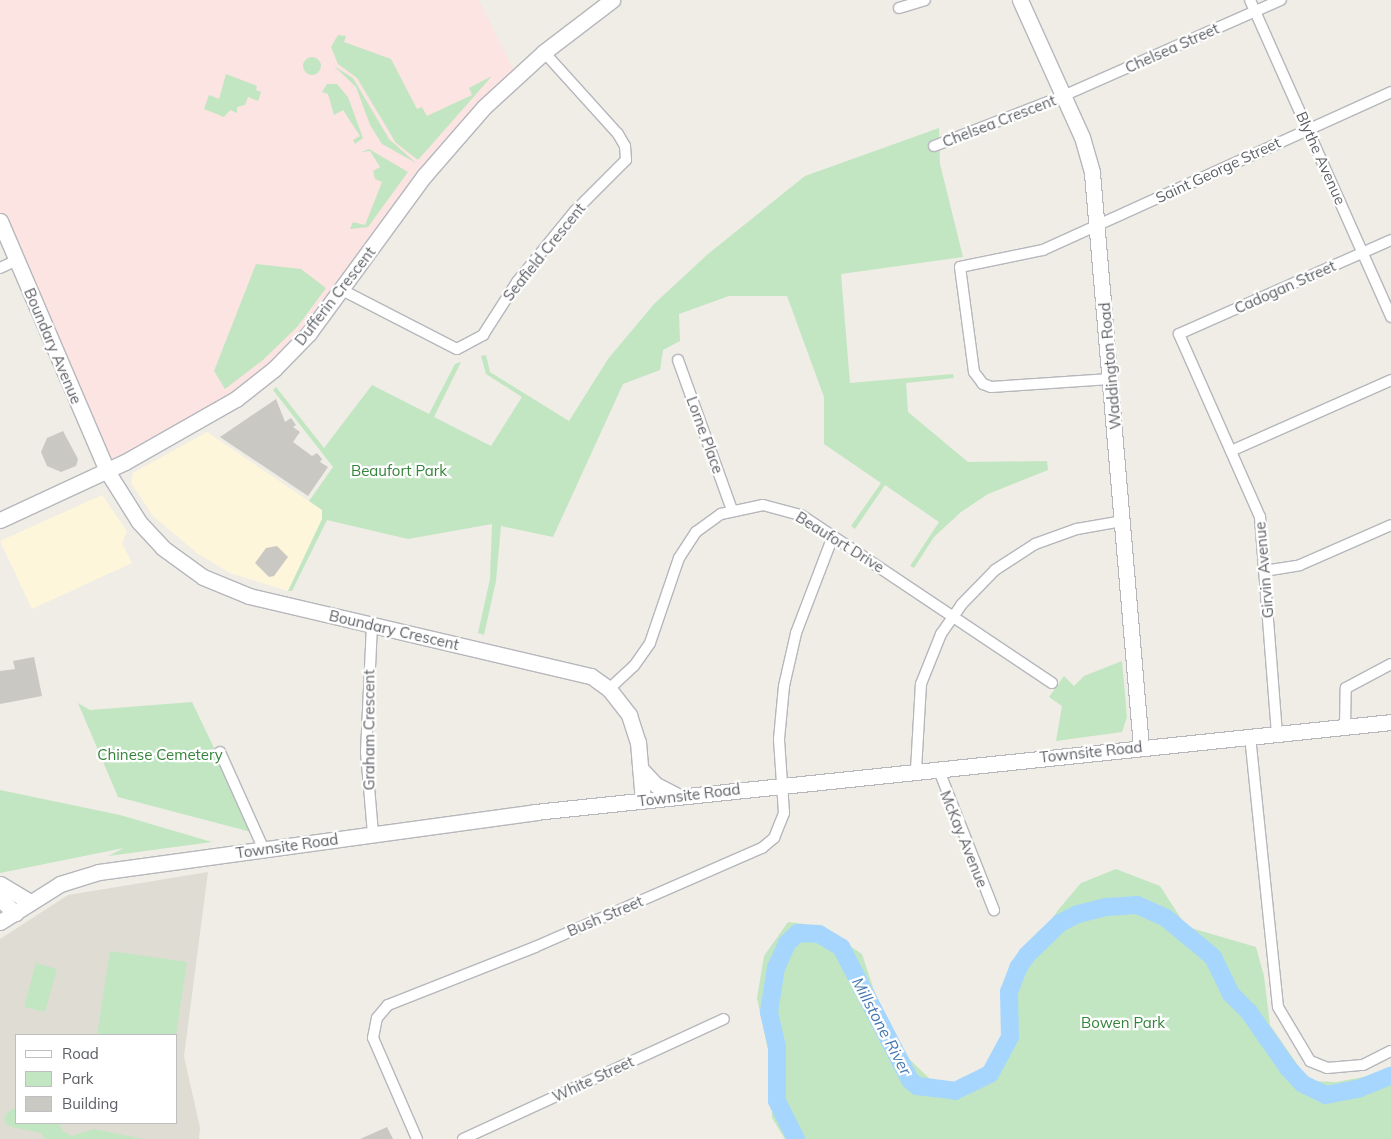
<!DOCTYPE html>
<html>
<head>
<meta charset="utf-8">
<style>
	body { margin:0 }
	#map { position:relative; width:1391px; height:1139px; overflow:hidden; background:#efede5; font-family:Mulish,sans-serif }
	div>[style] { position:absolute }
	.commercial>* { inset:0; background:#fef6db }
	.education>* { inset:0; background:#dfdcd3 }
	.medical>* { inset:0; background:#fbe4e2 }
	.green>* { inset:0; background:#c2e6c2 }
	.round { border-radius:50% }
	.river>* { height:18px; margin:-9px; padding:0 9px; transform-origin:9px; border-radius:9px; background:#a6d6fe }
	.building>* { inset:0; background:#cac8c2 }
	.roads { filter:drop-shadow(1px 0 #b5b7bc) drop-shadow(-1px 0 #b5b7bc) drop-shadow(0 1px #b5b7bc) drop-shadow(0 -1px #b5b7bc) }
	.street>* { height:10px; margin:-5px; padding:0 5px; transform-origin:5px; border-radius:5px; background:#fff }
	.secondary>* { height:15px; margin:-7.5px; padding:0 7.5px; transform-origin:7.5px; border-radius:7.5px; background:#fff }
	span { translate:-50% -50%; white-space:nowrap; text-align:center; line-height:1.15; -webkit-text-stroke:4.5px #fff; paint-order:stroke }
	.street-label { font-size:15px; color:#5d6065 }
	.park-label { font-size:15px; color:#35843b }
	.water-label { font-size:16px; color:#4276b1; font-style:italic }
	.legend { position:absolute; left:15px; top:1034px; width:162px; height:90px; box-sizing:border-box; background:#fff; border:1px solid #bebfc1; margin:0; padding:6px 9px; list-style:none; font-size:15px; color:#5d6065 }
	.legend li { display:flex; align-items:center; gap:10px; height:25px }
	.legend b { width:25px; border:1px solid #bebfc1 }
</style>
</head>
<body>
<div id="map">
	<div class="commercial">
		<i style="clip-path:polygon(207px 432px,322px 510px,322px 519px,288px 591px,230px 573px,197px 553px,153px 516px,131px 483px,133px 473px)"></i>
		<i style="clip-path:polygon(102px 495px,127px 531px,122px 543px,132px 563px,32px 609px,0 541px)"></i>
	</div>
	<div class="education">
		<i style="clip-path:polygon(evenodd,208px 872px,184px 1056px,200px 1128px,199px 1139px,0 1139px,0 939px,68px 895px,208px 872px,16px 1035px,176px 1035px,176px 1123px,16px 1123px,16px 1035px)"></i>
	</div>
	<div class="medical">
		<i style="clip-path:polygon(0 0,479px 0,517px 77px,484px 107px,274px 369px,107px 471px,0 221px)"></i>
	</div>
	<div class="green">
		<i style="clip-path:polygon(338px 35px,346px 36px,344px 42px,391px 59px,417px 109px,422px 107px,427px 116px,472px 95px,469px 88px,492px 76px,418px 160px,396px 143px,357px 78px,338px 64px,331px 47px)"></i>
		<i class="round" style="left:303px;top:57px;width:18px;height:18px"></i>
		<i style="clip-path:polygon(334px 66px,353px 78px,389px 139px,416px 163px,382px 144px,370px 125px,356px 87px)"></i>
		<i style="clip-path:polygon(226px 74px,257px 86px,256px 90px,261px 92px,258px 101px,248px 97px,245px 105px,237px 107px,237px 113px,230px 110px,224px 117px,204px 109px,209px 95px,219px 99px)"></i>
		<i style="clip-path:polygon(327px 84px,337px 84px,348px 97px,363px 138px,355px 144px,353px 140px,360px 136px,343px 110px,334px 115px,328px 94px,322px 92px)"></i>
		<i style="clip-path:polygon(939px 128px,940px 164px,963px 257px,841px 274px,850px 383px,953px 374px,954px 378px,906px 383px,908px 412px,968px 462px,1047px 461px,1048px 470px,988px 494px,961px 512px,934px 537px,914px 568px,910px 566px,939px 522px,885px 485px,855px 529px,851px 526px,881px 483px,824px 444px,824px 397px,787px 296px,729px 296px,679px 314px,680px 341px,663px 350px,660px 370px,623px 384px,553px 537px,501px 526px,496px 581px,484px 635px,478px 633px,490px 579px,492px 524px,408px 539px,327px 520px,292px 591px,288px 591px,322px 519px,322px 510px,309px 501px,333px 467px,273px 390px,276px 387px,324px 448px,372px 385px,429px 414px,455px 364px,461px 362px,434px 417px,491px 446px,522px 397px,486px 374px,481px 356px,486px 355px,490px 372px,569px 421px,608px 359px,654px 304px,708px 254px,805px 176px)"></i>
		<i style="clip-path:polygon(369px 149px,408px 172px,368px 227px,350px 229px,353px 222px,365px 225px,382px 182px,375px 179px,373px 171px,380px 167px,370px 151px,361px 152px)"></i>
		<i style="clip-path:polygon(256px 264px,301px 269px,326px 288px,298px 326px,263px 360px,225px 389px,214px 371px)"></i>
		<i style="clip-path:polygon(1122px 661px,1127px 717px,1122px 732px,1056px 741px,1062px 706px,1049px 697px,1064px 676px,1074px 686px,1084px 676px)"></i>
		<i style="clip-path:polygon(192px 702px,255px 833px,118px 797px,78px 703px,90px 710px)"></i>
		<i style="clip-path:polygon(0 790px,120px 815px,212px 842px,108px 856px,124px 848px,0 873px)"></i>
		<i style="clip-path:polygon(1116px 869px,1160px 886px,1182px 920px,1191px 928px,1256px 947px,1264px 976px,1270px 1025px,1309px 1081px,1336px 1082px,1391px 1072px,1391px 1139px,785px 1139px,772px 1118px,771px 1064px,757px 998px,764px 956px,788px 922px,820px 926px,862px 954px,882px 1015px,905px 1055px,931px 1080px,963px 1085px,984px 1079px,991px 1072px,1000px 1046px,1004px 1001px,1019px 969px,1058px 910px,1081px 883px)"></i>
		<i style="clip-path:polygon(110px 951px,187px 962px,176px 1035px,97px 1035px)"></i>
		<i style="clip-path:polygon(36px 963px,57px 969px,45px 1012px,24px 1007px)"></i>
		<i style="clip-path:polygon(16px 1107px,16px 1123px,59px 1123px,63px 1131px,72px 1136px,94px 1129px,143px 1139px,45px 1139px,41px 1133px,8px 1126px,4px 1120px,7px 1113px)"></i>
	</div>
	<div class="river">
		<i style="left:796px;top:1139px;width:42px;rotate:-116.6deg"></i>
		<i style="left:777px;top:1101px;width:54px;rotate:-90deg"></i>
		<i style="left:777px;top:1047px;width:36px;rotate:-103deg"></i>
		<i style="left:769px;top:1012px;width:45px;rotate:-81deg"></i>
		<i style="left:776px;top:968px;width:27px;rotate:-66deg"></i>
		<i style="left:787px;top:943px;width:15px;rotate:-42deg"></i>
		<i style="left:798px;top:933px;width:21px;rotate:3deg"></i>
		<i style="left:819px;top:934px;width:26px;rotate:31deg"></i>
		<i style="left:841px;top:947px;width:150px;rotate:62.6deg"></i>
		<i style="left:910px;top:1080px;width:9px;rotate:41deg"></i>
		<i style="left:917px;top:1086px;width:38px;rotate:7deg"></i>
		<i style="left:955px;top:1091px;width:39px;rotate:-26deg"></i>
		<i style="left:990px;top:1074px;width:42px;rotate:-61.6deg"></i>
		<i style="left:1010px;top:1037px;width:45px;rotate:-91.3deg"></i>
		<i style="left:1009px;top:992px;width:26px;rotate:-69deg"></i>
		<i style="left:1018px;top:968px;width:16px;rotate:-55deg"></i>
		<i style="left:1027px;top:955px;width:46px;rotate:-44.1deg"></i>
		<i style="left:1060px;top:923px;width:20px;rotate:-27deg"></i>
		<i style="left:1078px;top:914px;width:30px;rotate:-14deg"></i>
		<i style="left:1107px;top:907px;width:30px;rotate:-4deg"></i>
		<i style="left:1137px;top:905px;width:32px;rotate:24deg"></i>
		<i style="left:1166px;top:918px;width:61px;rotate:39.7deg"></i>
		<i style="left:1213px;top:957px;width:41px;rotate:64.1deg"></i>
		<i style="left:1231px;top:994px;width:25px;rotate:45deg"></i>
		<i style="left:1249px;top:1012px;width:68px;rotate:55.1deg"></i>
		<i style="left:1288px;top:1068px;width:22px;rotate:47deg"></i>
		<i style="left:1303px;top:1084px;width:25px;rotate:26deg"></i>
		<i style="left:1326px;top:1095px;width:33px;rotate:-11deg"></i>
		<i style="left:1358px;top:1089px;width:35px;rotate:-22deg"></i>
	</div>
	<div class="building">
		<i style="clip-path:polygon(276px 399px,285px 422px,291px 418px,296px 425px,293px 427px,300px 432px,293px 442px,312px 456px,317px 453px,322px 459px,320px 462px,328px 467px,308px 496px,220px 437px)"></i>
		<i style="clip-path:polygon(63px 431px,78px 459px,76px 466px,61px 472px,47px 466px,41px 452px,47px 438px)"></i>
		<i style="clip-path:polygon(277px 546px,288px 557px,274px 576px,269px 577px,255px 563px,266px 548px)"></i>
		<i style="clip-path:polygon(34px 657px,42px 696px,0 704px,0 671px,15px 669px,13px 661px)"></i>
		<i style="clip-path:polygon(387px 1127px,393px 1139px,360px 1139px)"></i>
	</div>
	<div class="roads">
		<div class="street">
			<i style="left:1250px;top:0;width:347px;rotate:66deg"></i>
			<i style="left:899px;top:8px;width:27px;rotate:-17deg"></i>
			<i style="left:934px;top:146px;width:138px;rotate:-21.2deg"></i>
			<i style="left:1063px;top:96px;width:238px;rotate:-23.8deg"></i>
			<i style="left:0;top:268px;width:19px;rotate:-25deg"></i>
			<i style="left:342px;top:290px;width:129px;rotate:27.2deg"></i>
			<i style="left:457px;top:349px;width:30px;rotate:-28deg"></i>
			<i style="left:483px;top:335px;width:63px;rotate:-57.3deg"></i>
			<i style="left:517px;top:282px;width:92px;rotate:-50.8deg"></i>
			<i style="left:575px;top:211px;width:72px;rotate:-45deg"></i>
			<i style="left:626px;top:160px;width:14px;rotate:-94deg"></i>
			<i style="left:625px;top:146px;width:14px;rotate:-120deg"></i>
			<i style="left:618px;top:134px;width:110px;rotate:-132.1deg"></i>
			<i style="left:678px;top:360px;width:159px;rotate:70.2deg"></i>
			<i style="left:1110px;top:379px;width:119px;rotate:176.2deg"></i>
			<i style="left:991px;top:387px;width:9px;rotate:-159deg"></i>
			<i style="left:983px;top:384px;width:15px;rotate:-127deg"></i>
			<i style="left:974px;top:372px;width:106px;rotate:-97.6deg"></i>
			<i style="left:960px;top:267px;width:85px;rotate:-11.6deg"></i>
			<i style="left:1043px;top:250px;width:382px;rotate:-24.4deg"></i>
			<i style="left:1231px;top:451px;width:175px;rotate:-23.9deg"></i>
			<i style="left:1264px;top:571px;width:36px;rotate:-9deg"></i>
			<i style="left:1300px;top:565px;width:99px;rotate:-23.7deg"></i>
			<i style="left:372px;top:625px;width:127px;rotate:92.7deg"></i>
			<i style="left:366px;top:752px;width:82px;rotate:85.1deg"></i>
			<i style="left:609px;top:689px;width:34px;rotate:-43deg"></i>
			<i style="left:634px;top:666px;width:28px;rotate:-55deg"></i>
			<i style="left:650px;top:643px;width:90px;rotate:-71.2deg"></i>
			<i style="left:679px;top:558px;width:31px;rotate:-57deg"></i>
			<i style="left:696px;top:532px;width:31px;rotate:-36deg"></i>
			<i style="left:721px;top:514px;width:43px;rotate:-12.1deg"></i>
			<i style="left:763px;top:505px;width:39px;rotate:15deg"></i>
			<i style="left:801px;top:515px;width:302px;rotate:33.8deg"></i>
			<i style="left:1345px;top:727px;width:39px;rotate:-89deg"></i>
			<i style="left:1346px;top:688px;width:51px;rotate:-28.1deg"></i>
			<i style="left:1277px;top:734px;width:218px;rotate:-94.5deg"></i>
			<i style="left:1260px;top:517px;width:200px;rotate:-113.9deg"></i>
			<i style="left:1179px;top:334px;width:232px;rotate:-23.9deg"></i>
			<i style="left:1250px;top:736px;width:272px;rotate:84.1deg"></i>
			<i style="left:1278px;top:1007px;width:63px;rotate:59.3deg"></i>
			<i style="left:1310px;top:1061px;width:18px;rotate:22deg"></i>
			<i style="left:1327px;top:1068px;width:36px;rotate:-5deg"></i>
			<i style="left:1363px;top:1065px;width:31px;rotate:-27deg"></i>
			<i style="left:220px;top:752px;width:107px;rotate:65.8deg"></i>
			<i style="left:938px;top:768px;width:153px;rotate:68.5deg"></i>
			<i style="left:916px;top:770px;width:86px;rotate:-86.7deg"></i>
			<i style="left:921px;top:684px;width:54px;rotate:-68.2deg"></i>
			<i style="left:941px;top:634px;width:35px;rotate:-55deg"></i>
			<i style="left:961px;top:605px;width:49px;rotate:-45.8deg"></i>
			<i style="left:995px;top:570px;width:48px;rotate:-33deg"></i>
			<i style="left:1035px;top:544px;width:45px;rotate:-19.7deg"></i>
			<i style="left:1077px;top:529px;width:47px;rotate:-9.9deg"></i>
			<i style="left:417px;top:1139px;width:110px;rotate:-113.5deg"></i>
			<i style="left:373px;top:1038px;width:20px;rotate:-79deg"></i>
			<i style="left:377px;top:1018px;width:17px;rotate:-50deg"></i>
			<i style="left:388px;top:1005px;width:158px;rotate:-21.5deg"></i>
			<i style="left:535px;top:947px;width:248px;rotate:-23.6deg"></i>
			<i style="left:762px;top:848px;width:16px;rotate:-40deg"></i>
			<i style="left:774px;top:838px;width:27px;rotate:-68deg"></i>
			<i style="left:784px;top:813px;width:74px;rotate:-93.9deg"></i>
			<i style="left:779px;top:739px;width:53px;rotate:-84.6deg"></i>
			<i style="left:784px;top:686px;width:54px;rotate:-77.2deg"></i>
			<i style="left:796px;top:633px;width:104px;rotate:-69.1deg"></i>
			<i style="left:463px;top:1139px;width:287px;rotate:-24.7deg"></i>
		</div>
		<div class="secondary">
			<i style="left:1020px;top:0;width:150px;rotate:65.7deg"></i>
			<i style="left:1082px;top:137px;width:37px;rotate:74deg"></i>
			<i style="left:1092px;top:173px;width:576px;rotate:85.12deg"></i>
			<i style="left:0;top:221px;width:272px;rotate:66.8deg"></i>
			<i style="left:107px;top:471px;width:60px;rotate:57.9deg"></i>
			<i style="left:139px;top:522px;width:35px;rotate:47deg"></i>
			<i style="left:163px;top:548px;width:49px;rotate:35.9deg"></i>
			<i style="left:203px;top:577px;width:50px;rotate:22.4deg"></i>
			<i style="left:249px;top:596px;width:351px;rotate:13.2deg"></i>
			<i style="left:591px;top:676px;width:22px;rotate:36deg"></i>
			<i style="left:609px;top:689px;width:33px;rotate:52deg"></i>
			<i style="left:629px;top:715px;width:28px;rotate:72deg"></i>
			<i style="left:638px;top:742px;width:59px;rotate:85.2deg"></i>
			<i style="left:0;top:520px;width:138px;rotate:-24.9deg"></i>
			<i style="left:125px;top:462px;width:128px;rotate:-29.6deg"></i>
			<i style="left:236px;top:399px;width:48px;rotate:-38.3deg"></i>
			<i style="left:274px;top:369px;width:50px;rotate:-45.8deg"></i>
			<i style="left:309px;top:333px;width:195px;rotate:-53.8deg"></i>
			<i style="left:424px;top:176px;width:91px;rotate:-49deg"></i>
			<i style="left:484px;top:107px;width:81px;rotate:-42.5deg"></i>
			<i style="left:544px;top:52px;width:86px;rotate:-37.4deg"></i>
			<i style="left:640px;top:768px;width:23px;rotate:47deg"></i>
			<i style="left:656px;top:785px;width:25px;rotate:27deg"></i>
			<i style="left:0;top:884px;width:35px;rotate:31deg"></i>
			<i style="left:0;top:899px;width:21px;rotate:43deg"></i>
			<i style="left:0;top:922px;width:71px;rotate:-32.3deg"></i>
			<i style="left:60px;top:884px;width:41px;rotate:-17.1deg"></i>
			<i style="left:99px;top:872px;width:440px;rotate:-7.8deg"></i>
			<i style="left:535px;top:812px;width:861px;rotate:-6deg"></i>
		</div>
	</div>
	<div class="street-label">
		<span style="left:1172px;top:48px;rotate:-24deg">Chelsea Street</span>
		<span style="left:999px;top:121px;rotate:-21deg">Chelsea Crescent</span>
		<span style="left:1321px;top:158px;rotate:66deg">Blythe Avenue</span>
		<span style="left:1218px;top:170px;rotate:-25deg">Saint George Street</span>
		<span style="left:544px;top:252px;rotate:-51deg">Seafield Crescent</span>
		<span style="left:1285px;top:287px;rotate:-24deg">Cadogan Street</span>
		<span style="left:335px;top:296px;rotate:-52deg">Dufferin Crescent</span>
		<span style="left:53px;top:346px;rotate:67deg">Boundary Avenue</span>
		<span style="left:1110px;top:366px;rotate:-95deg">Waddington Road</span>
		<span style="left:705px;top:435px;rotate:70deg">Lorne Place</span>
		<span style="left:840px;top:542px;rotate:32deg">Beaufort Drive</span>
		<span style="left:1264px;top:570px;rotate:-95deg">Girvin Avenue</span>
		<span style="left:394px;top:630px;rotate:13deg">Boundary Crescent</span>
		<span style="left:369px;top:730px;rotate:-90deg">Graham Crescent</span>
		<span style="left:1091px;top:752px;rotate:-6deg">Townsite Road</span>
		<span style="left:689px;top:795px;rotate:-7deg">Townsite Road</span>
		<span style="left:964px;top:839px;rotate:68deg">McKay Avenue</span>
		<span style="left:287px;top:846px;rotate:-8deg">Townsite Road</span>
		<span style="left:605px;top:916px;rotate:-23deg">Bush Street</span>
		<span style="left:593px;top:1079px;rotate:-25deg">White Street</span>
	</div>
	<div class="park-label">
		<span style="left:399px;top:471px">Beaufort Park</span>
		<span style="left:160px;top:755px">Chinese Cemetery</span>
		<span style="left:1123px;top:1023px">Bowen Park</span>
	</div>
	<div class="water-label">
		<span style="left:882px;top:1026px;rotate:62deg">Millstone River</span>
	</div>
	<ul class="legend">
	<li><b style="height:6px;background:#fff"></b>Road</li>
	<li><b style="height:14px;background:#c2e6c2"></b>Park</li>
	<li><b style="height:14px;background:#cac8c2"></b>Building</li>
	</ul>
</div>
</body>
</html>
